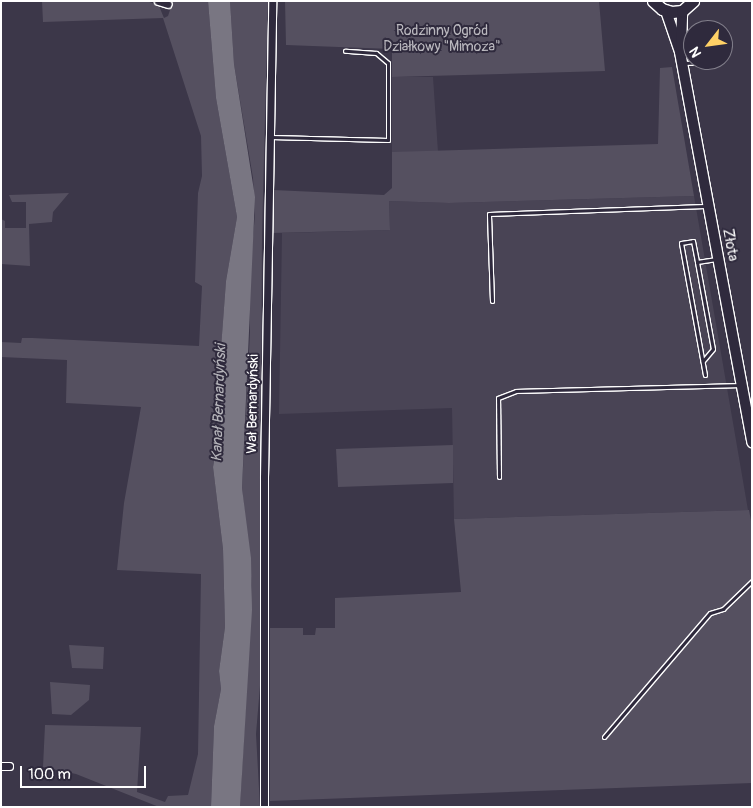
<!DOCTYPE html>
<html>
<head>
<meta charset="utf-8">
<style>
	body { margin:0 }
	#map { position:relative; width:753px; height:808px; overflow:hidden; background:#3c3749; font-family:Pangolin,sans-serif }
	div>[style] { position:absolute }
	.built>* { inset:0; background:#494455 }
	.green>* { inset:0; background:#555060 }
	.water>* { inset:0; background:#797682 }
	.roads { filter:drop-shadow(1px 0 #fff) drop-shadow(-1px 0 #fff) drop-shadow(0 1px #fff) drop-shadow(0 -1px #fff) }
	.lane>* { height:3px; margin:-1.5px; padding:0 1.5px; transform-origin:1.5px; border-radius:1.5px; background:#2f2a3d }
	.street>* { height:7px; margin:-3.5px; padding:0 3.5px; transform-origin:3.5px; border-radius:3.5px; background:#2f2a3d }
	.secondary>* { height:10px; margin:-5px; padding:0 5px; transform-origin:5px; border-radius:5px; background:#2f2a3d }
	.primary>* { height:11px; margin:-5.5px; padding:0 5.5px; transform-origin:5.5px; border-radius:5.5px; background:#2f2a3d }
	span { translate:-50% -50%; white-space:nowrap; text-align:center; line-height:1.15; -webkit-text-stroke:4px #2f2a3d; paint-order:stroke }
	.park-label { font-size:14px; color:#bbb9bf }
	.street-label { font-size:14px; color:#fff }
	.water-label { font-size:15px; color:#b5b4ba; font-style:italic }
	.frame { position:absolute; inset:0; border:2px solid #fff; pointer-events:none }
	.north { position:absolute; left:683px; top:20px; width:50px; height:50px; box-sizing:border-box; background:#2f2a3d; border:1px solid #827f8b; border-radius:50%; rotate:240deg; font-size:14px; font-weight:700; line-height:20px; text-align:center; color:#fff }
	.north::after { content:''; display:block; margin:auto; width:18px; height:22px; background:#ffd166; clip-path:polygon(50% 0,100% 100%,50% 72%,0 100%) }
	.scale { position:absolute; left:20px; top:766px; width:126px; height:22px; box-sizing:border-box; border:2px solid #fff; border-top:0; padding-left:6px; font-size:15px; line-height:18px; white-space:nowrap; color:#fff; -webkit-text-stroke:4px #2f2a3d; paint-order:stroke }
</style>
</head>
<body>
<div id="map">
	<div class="built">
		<i style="clip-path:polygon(392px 77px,433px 77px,438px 152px,392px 152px)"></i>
		<i style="clip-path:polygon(694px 196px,748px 510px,454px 519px,452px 408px,279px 414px,282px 233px,390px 230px,389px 201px,449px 203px)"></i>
	</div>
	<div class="green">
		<i style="clip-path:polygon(42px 1px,147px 1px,159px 6px,164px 18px,168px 16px,173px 1px,208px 1px,216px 98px,237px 217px,226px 281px,221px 349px,221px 423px,213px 467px,223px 549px,225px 627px,219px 671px,221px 689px,214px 726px,211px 807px,159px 807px,76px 774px,43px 767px,45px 725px,141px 727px,137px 792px,165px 802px,168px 796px,188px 795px,198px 754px,201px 574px,117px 570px,124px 503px,141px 407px,66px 403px,67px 360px,1px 357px,1px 342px,21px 343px,22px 338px,32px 338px,199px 346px,202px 286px,195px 282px,198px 193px,202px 176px,201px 136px,163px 18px,43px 22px)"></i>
		<i style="clip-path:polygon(230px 1px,268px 1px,262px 237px,260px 686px,256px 734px,260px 807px,240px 807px,252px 586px,242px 488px,250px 332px,249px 279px,255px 215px,253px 178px,234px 64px)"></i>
		<i style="clip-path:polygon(285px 1px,599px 1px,605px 71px,392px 77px,392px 49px,286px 45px)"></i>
		<i style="clip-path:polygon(672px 67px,694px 196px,449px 203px,389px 201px,390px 230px,271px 233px,273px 190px,384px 195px,392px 188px,392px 152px,658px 144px,660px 68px)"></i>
		<i style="clip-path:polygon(69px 193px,53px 212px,52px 222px,29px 224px,30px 266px,1px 264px,1px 219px,5px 221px,5px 228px,26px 228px,26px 202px,12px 202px,9px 195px)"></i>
		<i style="clip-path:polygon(453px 445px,453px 483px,338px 487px,336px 449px)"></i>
		<i style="clip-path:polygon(749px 510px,752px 526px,752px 783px,270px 801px,270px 628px,303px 628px,303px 635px,315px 635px,316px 628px,335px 628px,335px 598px,461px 592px,454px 519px)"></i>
		<i style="clip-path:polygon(69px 645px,104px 647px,103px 669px,72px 668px)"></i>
		<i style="clip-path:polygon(50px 682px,90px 685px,89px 700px,71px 715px,52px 714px)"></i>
	</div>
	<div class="water">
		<i style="clip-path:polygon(208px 1px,230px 1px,234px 64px,255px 197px,242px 488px,251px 558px,252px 610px,240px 807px,211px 807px,214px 726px,221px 689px,219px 671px,225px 627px,223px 549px,213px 467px,221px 423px,219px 375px,226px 281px,237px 217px,216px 98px)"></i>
	</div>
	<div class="roads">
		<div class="lane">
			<i style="left:683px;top:63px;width:36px;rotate:-2deg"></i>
			<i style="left:271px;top:137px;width:117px;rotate:1.5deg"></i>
			<i style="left:388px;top:140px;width:77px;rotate:-90deg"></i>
			<i style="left:388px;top:63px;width:16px;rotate:-140deg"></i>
			<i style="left:376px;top:53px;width:31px;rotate:-176deg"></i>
			<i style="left:697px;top:262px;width:88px;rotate:79.6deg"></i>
			<i style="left:713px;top:349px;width:16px;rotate:130deg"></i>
			<i style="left:492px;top:301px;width:87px;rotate:-92deg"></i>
			<i style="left:489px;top:214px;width:216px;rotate:-2.1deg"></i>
			<i style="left:705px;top:375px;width:134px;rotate:-100.3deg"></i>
			<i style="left:681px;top:243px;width:12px;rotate:-9deg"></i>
			<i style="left:693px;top:241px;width:21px;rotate:79deg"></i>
			<i style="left:697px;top:262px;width:18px;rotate:-9deg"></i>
			<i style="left:499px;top:477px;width:79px;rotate:-90.7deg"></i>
			<i style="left:498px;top:398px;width:19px;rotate:-21deg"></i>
			<i style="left:516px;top:391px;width:225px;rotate:-1.5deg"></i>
			<i style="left:604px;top:737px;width:163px;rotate:-49.5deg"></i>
			<i style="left:710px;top:613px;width:14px;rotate:-17deg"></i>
			<i style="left:723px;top:609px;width:40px;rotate:-44deg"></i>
		</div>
		<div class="street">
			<i style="left:158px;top:1px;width:10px;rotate:17deg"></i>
			<i style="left:1px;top:766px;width:8px"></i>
			<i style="left:264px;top:807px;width:330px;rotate:-90deg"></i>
			<i style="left:264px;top:477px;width:476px;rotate:-89deg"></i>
		</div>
		<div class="secondary">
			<i style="left:666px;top:11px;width:43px;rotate:71.1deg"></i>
			<i style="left:680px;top:52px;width:397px;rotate:79.5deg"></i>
			<i style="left:681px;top:46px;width:35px;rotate:-88deg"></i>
		</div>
		<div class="primary">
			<i style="left:653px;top:1px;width:12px;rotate:42deg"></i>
			<i style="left:662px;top:9px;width:10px;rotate:17deg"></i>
			<i style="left:672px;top:12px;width:10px;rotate:-6deg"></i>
			<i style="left:682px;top:11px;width:15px;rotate:-42deg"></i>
		</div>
	</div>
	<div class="park-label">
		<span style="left:442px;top:39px">Rodzinny Ogród<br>Działkowy "Mimoza"</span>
	</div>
	<div class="street-label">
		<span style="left:730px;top:245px;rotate:80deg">Złota</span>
		<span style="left:253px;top:404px;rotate:-89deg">Wał Bernardyński</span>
	</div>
	<div class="water-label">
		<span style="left:219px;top:403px;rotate:-88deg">Kanał Bernardyński</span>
	</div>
	<div class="frame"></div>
	<div class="north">N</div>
	<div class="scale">100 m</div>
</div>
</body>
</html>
